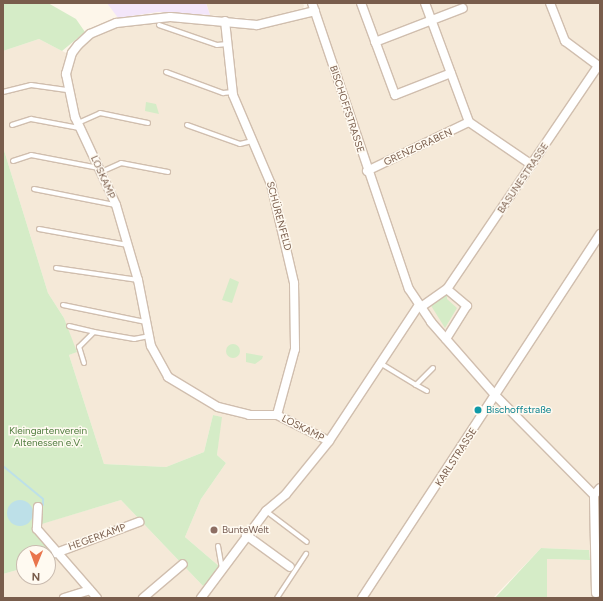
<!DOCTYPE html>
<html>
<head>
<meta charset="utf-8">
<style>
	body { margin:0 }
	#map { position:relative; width:603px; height:601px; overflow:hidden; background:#fdf6ea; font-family:Figtree,sans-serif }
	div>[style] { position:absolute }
	.residential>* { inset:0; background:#f5e9d8 }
	.education>* { inset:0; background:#f3e6fa }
	.green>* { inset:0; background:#d5ecc7 }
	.round { border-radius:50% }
	.water>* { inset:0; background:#bde0e8 }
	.stream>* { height:2px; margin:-1px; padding:0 1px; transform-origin:1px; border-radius:1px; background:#bde0e8 }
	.roads { filter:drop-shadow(1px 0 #d0beae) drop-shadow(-1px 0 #d0beae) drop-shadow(0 1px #d0beae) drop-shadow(0 -1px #d0beae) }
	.lane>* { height:4px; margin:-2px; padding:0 2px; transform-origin:2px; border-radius:2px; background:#fff }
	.street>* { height:8px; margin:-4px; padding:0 4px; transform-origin:4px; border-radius:4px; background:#fff }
	.dots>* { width:11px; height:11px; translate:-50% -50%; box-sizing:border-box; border:2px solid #fffaf1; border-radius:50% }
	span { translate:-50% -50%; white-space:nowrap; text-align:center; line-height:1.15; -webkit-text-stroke:3px #fffaf1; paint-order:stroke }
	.street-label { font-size:10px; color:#795d4c }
	.culture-label { font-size:10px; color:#0d838f }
	.left { translate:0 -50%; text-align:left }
	.park-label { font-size:10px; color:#537f42 }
	.education-label { font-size:10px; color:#785e54 }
	.frame { position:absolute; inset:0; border:4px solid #795d4c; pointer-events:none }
	.north { position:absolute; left:16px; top:545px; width:40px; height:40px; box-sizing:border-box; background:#fffaf1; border:1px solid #c9bbaf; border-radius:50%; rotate:181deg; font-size:11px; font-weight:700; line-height:16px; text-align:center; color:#795d4c }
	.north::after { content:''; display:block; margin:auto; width:14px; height:18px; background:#e9754d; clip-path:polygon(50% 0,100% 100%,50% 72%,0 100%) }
</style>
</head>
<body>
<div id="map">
	<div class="residential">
		<i style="clip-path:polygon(206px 3px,303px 3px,304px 6px,302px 10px,261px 20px,210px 15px)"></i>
		<i style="clip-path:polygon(314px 3px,600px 3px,600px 569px,594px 570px,594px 597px,547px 598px,547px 559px,590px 560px,589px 550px,541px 548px,493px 598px,3px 598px,3px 574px,24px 568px,24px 577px,48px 577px,48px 561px,55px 558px,31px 527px,121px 500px,203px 586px,220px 567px,185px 537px,201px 499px,226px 463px,217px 455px,221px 417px,213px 415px,204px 452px,166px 467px,104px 464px,69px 355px,76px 352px,64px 318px,48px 293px,3px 147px,3px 51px,39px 39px,68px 54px,64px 74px,68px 102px,114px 205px,132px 262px,147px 331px,135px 265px,117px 206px,70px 101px,67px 74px,73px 53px,91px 34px,117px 24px,160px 18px,267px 25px,317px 12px)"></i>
	</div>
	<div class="education">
		<i style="clip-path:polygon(107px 3px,206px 3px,210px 15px,158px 12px,118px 18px)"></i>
	</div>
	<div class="green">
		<i style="clip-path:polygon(3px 3px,48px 3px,76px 19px,85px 32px,62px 51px,39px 39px,3px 51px)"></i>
		<i style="clip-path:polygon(146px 102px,156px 104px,159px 114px,145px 111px)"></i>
		<i style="clip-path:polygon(3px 147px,48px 293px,64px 318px,77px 352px,69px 355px,104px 464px,166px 467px,204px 452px,213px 415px,222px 417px,217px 455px,226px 463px,201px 499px,185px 537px,220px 567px,203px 586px,121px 500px,32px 527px,55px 558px,48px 561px,48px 553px,24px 553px,24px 568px,3px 574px)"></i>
		<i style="clip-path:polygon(230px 278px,239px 282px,232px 303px,222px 300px)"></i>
		<i style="clip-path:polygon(447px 292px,447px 299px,457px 308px,445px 328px,430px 304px)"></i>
		<i class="round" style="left:226px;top:344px;width:14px;height:14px"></i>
		<i style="clip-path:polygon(246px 353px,263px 356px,262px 359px,255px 364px,246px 362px)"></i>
		<i style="clip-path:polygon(541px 548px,589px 550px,590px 560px,547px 559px,547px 598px,495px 598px)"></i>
	</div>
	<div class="water">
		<i class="round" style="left:7px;top:500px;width:26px;height:26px"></i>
	</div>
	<div class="stream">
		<i style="left:3px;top:466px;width:52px;rotate:39.5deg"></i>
		<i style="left:43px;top:499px;width:6px;rotate:90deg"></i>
	</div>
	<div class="roads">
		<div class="lane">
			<i style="left:159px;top:25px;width:61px;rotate:19deg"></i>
			<i style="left:217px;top:45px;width:10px;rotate:-6deg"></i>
			<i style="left:166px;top:72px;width:61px;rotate:20.2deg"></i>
			<i style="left:223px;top:93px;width:10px;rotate:-6deg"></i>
			<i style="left:3px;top:92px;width:29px;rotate:-14deg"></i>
			<i style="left:31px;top:85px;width:36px;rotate:8deg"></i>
			<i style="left:78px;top:123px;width:24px;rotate:-24deg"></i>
			<i style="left:100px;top:113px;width:49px;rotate:11.8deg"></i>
			<i style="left:12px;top:125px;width:20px;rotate:-18deg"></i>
			<i style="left:31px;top:119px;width:49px;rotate:10.6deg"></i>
			<i style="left:187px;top:125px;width:56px;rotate:19.7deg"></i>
			<i style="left:240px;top:144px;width:12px;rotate:-14deg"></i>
			<i style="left:13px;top:161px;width:19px;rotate:-18deg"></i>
			<i style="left:31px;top:155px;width:69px;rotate:10.8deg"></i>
			<i style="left:101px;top:172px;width:22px;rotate:-24deg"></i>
			<i style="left:121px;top:163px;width:48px;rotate:10.8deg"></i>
			<i style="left:34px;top:189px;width:83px;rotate:11.2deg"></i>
			<i style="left:39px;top:229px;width:90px;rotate:10.2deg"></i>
			<i style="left:56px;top:268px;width:83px;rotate:8.3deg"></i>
			<i style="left:63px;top:305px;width:85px;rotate:11.6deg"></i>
			<i style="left:69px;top:326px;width:26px;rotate:13deg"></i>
			<i style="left:84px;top:363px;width:17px;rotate:-107deg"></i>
			<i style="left:79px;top:347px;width:21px;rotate:-45deg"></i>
			<i style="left:94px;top:332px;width:41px;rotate:9.9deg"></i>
			<i style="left:134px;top:339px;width:15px;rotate:-11deg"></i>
			<i style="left:380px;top:363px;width:42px;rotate:31.4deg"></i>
			<i style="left:427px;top:391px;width:13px;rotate:-151deg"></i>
			<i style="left:416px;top:385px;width:24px;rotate:-45deg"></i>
			<i style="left:266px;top:511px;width:51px;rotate:37.1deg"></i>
			<i style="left:218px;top:546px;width:23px;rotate:80deg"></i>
			<i style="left:277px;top:598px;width:53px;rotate:-56.6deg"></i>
		</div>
		<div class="street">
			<i style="left:312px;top:3px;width:302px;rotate:71.3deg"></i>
			<i style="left:409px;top:289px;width:40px;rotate:56deg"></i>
			<i style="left:431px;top:322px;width:97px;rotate:48.8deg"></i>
			<i style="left:495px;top:395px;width:141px;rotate:45.3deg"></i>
			<i style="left:361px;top:3px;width:98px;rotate:69.7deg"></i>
			<i style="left:395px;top:95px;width:60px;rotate:-21.4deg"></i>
			<i style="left:425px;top:3px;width:127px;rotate:69.7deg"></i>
			<i style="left:469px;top:122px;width:76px;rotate:34.3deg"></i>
			<i style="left:550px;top:3px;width:41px;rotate:68.5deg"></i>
			<i style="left:565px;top:41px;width:44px;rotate:36.6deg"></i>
			<i style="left:315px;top:11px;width:60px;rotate:166.4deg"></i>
			<i style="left:257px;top:25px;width:87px;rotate:-174.7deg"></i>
			<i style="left:170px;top:17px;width:54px;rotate:173.7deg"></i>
			<i style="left:116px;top:23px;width:28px;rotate:157deg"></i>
			<i style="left:90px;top:34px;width:16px;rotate:137deg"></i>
			<i style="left:78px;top:45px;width:10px;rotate:127deg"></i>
			<i style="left:72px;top:53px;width:22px;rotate:106deg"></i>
			<i style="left:66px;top:74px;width:44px;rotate:78.2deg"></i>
			<i style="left:75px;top:117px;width:97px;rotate:65deg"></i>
			<i style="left:116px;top:205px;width:78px;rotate:73.7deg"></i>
			<i style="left:138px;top:280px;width:67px;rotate:78.9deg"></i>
			<i style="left:151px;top:346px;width:35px;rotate:61deg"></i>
			<i style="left:168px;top:377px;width:58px;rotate:31deg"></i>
			<i style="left:218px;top:407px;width:32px;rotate:14deg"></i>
			<i style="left:249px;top:415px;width:28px"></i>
			<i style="left:277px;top:415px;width:58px;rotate:26.6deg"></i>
			<i style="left:225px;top:21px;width:74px;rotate:83.8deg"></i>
			<i style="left:233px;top:95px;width:97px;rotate:66.9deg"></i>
			<i style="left:271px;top:184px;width:102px;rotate:76.9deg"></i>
			<i style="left:294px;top:283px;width:66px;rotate:89.1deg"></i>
			<i style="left:295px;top:349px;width:68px;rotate:105.3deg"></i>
			<i style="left:375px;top:42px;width:94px;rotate:-21.1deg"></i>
			<i style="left:367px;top:171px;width:113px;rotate:-25.7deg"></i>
			<i style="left:421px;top:307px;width:32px;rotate:-35deg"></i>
			<i style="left:447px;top:289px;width:269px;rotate:-55.9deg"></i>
			<i style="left:446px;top:339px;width:39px;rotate:-58deg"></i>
			<i style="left:467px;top:306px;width:26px;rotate:-140deg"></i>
			<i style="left:38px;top:507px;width:22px;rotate:93deg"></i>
			<i style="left:37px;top:529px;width:91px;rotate:49deg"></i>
			<i style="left:246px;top:535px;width:54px;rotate:36deg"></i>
			<i style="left:56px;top:553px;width:89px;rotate:-20.5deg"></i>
			<i style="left:596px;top:593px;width:98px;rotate:-91.2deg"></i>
			<i style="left:594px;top:495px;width:9px;rotate:-49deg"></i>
			<i style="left:64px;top:598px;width:27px;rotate:-17deg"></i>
			<i style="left:143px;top:598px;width:52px;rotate:-40.4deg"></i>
			<i style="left:201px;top:598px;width:109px;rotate:-53.2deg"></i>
			<i style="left:266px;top:511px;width:26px;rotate:-40deg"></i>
			<i style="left:286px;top:494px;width:68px;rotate:-50.9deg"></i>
			<i style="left:329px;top:441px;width:163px;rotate:-56.5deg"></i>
			<i style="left:362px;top:598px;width:435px;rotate:-56.8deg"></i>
		</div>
	</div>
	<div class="dots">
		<i style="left:478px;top:410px;background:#0f9aa8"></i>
		<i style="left:214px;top:530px;background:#8d6e63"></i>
	</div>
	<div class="street-label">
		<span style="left:347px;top:109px;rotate:72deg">BISCHOFFSTRASSE</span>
		<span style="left:418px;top:147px;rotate:-25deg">GRENZGRABEN</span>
		<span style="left:103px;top:177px;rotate:66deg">LOSKAMP</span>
		<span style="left:523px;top:178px;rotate:-56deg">BASUNESTRASSE</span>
		<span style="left:279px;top:216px;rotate:75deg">SCHÜRENFELD</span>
		<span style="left:303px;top:428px;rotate:27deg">LOSKAMP</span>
		<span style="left:456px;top:457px;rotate:-57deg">KARLSTRASSE</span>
		<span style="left:97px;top:537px;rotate:-20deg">HEGERKAMP</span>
	</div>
	<div class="culture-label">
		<span class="left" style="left:486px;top:410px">Bischoffstraße</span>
	</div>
	<div class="park-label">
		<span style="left:48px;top:436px">Kleingartenverein<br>Altenessen e.V.</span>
	</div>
	<div class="education-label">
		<span class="left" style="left:222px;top:530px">BunteWelt</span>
	</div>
	<div class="frame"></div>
	<div class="north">N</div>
</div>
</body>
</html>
